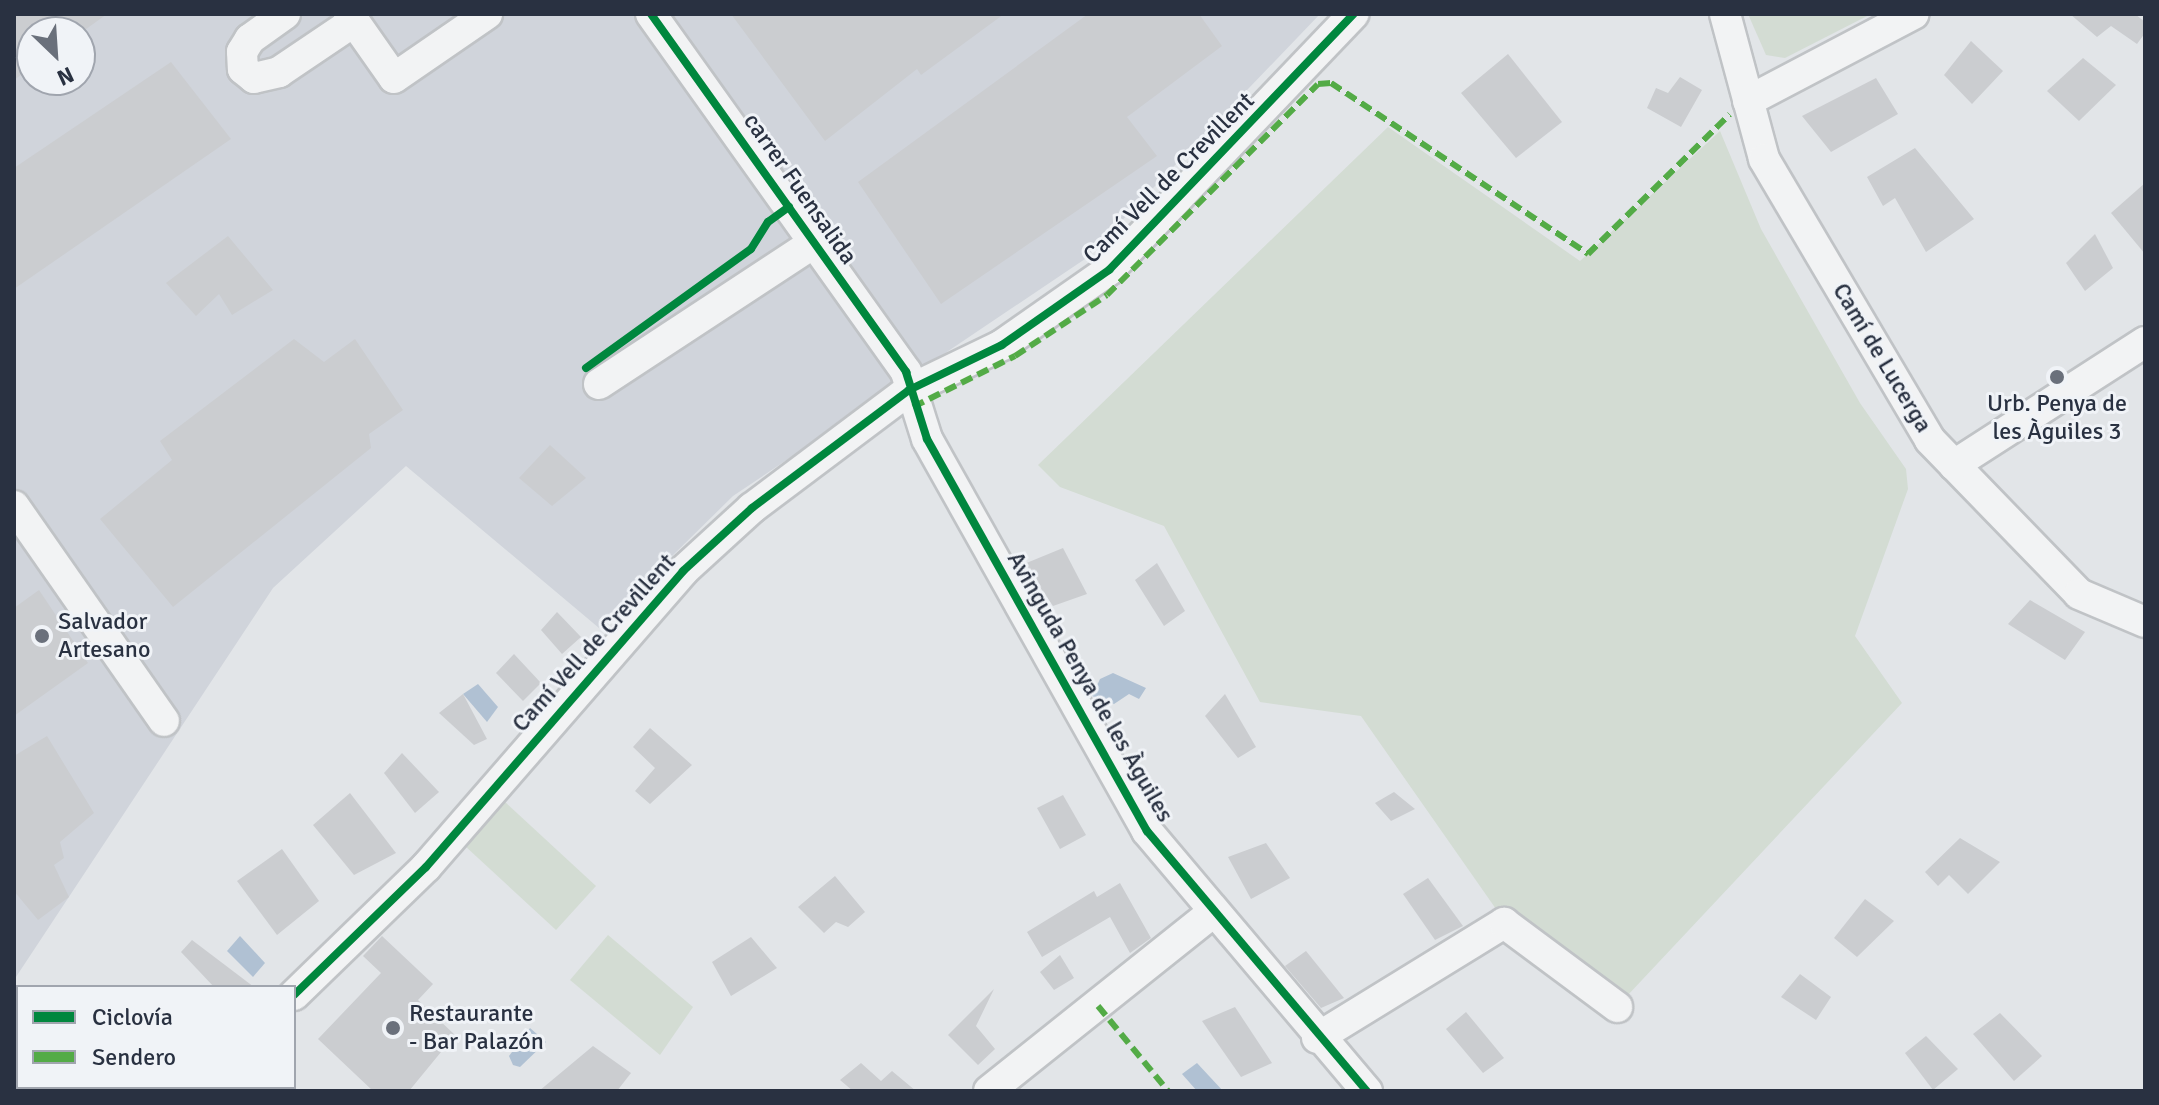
<!DOCTYPE html>
<html>
<head>
<meta charset="utf-8">
<style>
	body { margin:0 }
	#map { position:relative; width:2159px; height:1105px; overflow:hidden; background:#e2e5e8; font-family:Signika,sans-serif }
	div>[style] { position:absolute }
	.built>* { inset:0; background:#d0d4db }
	.green>* { inset:0; background:#d3dcd3 }
	.water>* { inset:0; background:#b0c1d3 }
	.building>* { inset:0; background:#cbcdd0 }
	.roads { filter:drop-shadow(2px 0 #c0c3c6) drop-shadow(-2px 0 #c0c3c6) drop-shadow(0 2px #c0c3c6) drop-shadow(0 -2px #c0c3c6) }
	.minor>* { height:30px; margin:-15px; padding:0 15px; transform-origin:15px; border-radius:15px; background:#f2f3f4 }
	.quiet>* { height:6px; margin-top:-3px; transform-origin:0; background:repeating-linear-gradient(90deg,#53ab46 0 12px,transparent 0 18px) }
	.cycleway>* { height:8px; margin:-4px; padding:0 4px; transform-origin:4px; border-radius:4px; background:#00873e }
	.dots>* { width:22px; height:22px; translate:-50% -50%; box-sizing:border-box; border:4px solid #f0f3f7; border-radius:50% }
	span { translate:-50% -50%; white-space:nowrap; text-align:center; line-height:1.15; -webkit-text-stroke:6px #f0f3f7; paint-order:stroke }
	.street-label { font-size:24px; color:#293141 }
	.poi-label { font-size:24px; color:#293141 }
	.left { translate:0 -50%; text-align:left }
	.frame { position:absolute; inset:0; border:16px solid #293141; pointer-events:none }
	.legend { position:absolute; left:16px; top:985px; width:280px; height:104px; box-sizing:border-box; background:#f0f3f7; border:2px solid #a0a5ae; margin:0; padding:10px 14px; list-style:none; font-size:24px; color:#293141 }
	.legend li { display:flex; align-items:center; gap:16px; height:40px }
	.legend b { width:40px; border:2px solid #a0a5ae }
	.north { position:absolute; left:16px; top:16px; width:80px; height:80px; box-sizing:border-box; background:#f0f3f7; border:2px solid #a0a5ae; border-radius:50%; rotate:155deg; font-size:22px; font-weight:700; line-height:32px; text-align:center; color:#293141 }
	.north::after { content:''; display:block; margin:auto; width:28px; height:36px; background:#6a707b; clip-path:polygon(50% 0,100% 100%,50% 72%,0 100%) }
</style>
</head>
<body>
<div id="map">
	<div class="built">
		<i style="clip-path:polygon(evenodd,14px 14px,1320px 14px,1085px 259px,733px 496px,599px 628px,406px 466px,273px 588px,14px 980px,14px 14px,32px 32px,80px 32px,80px 80px,32px 80px,32px 32px)"></i>
	</div>
	<div class="green">
		<i style="clip-path:polygon(1748px 14px,1871px 14px,1785px 58px,1766px 55px)"></i>
		<i style="clip-path:polygon(1388px 127px,1580px 261px,1720px 131px,1761px 229px,1860px 403px,1906px 469px,1908px 489px,1855px 636px,1902px 703px,1627px 996px,1496px 909px,1361px 716px,1260px 702px,1164px 526px,1060px 487px,1038px 465px)"></i>
		<i style="clip-path:polygon(505px 802px,596px 886px,556px 930px,465px 846px)"></i>
		<i style="clip-path:polygon(608px 935px,693px 1007px,660px 1055px,570px 980px)"></i>
	</div>
	<div class="water">
		<i style="clip-path:polygon(1113px 673px,1146px 688px,1139px 699px,1129px 694px,1114px 704px,1092px 696px,1100px 679px)"></i>
		<i style="clip-path:polygon(478px 684px,498px 707px,487px 722px,463px 694px)"></i>
		<i style="clip-path:polygon(240px 936px,265px 963px,253px 977px,227px 951px)"></i>
		<i style="clip-path:polygon(530px 1028px,546px 1042px,520px 1067px,513px 1065px,509px 1056px)"></i>
		<i style="clip-path:polygon(1197px 1063px,1223px 1091px,1197px 1091px,1182px 1074px)"></i>
	</div>
	<div class="building">
		<i style="clip-path:polygon(14px 14px,107px 14px,82px 32px,32px 32px,32px 67px,14px 80px)"></i>
		<i style="clip-path:polygon(731px 14px,1004px 14px,921px 75px,917px 69px,825px 141px)"></i>
		<i style="clip-path:polygon(1088px 14px,1199px 14px,1222px 46px,1127px 117px,1157px 156px,941px 304px,858px 182px)"></i>
		<i style="clip-path:polygon(2070px 14px,2135px 14px,2145px 22px,2145px 33px,2137px 44px,2111px 26px,2097px 37px)"></i>
		<i style="clip-path:polygon(1971px 41px,2003px 71px,1972px 104px,1944px 75px)"></i>
		<i style="clip-path:polygon(1508px 54px,1562px 122px,1516px 158px,1461px 93px)"></i>
		<i style="clip-path:polygon(2083px 58px,2116px 85px,2079px 121px,2047px 91px)"></i>
		<i style="clip-path:polygon(171px 62px,231px 139px,14px 289px,14px 168px)"></i>
		<i style="clip-path:polygon(1680px 77px,1702px 90px,1681px 127px,1647px 108px,1656px 88px,1668px 93px)"></i>
		<i style="clip-path:polygon(1876px 78px,1898px 114px,1831px 152px,1802px 116px)"></i>
		<i style="clip-path:polygon(1915px 148px,1974px 219px,1926px 252px,1895px 198px,1883px 206px,1867px 177px)"></i>
		<i style="clip-path:polygon(2145px 183px,2145px 254px,2111px 213px)"></i>
		<i style="clip-path:polygon(2095px 234px,2113px 268px,2085px 291px,2066px 263px)"></i>
		<i style="clip-path:polygon(228px 236px,273px 290px,232px 315px,219px 294px,196px 316px,166px 283px)"></i>
		<i style="clip-path:polygon(294px 339px,324px 362px,355px 339px,403px 410px,369px 434px,371px 448px,173px 607px,100px 519px,172px 460px,160px 441px)"></i>
		<i style="clip-path:polygon(550px 445px,586px 478px,552px 506px,519px 478px)"></i>
		<i style="clip-path:polygon(1063px 548px,1087px 594px,1053px 606px,1024px 564px)"></i>
		<i style="clip-path:polygon(1157px 563px,1185px 611px,1164px 626px,1135px 580px)"></i>
		<i style="clip-path:polygon(39px 590px,88px 663px,14px 716px,14px 608px)"></i>
		<i style="clip-path:polygon(2030px 600px,2085px 632px,2065px 660px,2008px 624px)"></i>
		<i style="clip-path:polygon(557px 612px,581px 637px,562px 654px,541px 630px)"></i>
		<i style="clip-path:polygon(514px 654px,541px 683px,523px 701px,496px 673px)"></i>
		<i style="clip-path:polygon(463px 694px,487px 739px,474px 745px,439px 713px)"></i>
		<i style="clip-path:polygon(1225px 694px,1256px 747px,1238px 758px,1205px 716px)"></i>
		<i style="clip-path:polygon(650px 728px,692px 765px,650px 804px,635px 791px,655px 768px,633px 747px)"></i>
		<i style="clip-path:polygon(47px 736px,94px 813px,60px 842px,64px 858px,54px 865px,69px 897px,38px 920px,14px 891px,14px 756px)"></i>
		<i style="clip-path:polygon(402px 753px,439px 792px,415px 813px,384px 773px)"></i>
		<i style="clip-path:polygon(1394px 792px,1415px 809px,1391px 821px,1375px 803px)"></i>
		<i style="clip-path:polygon(350px 793px,396px 853px,354px 875px,313px 825px)"></i>
		<i style="clip-path:polygon(1063px 795px,1086px 835px,1060px 849px,1037px 808px)"></i>
		<i style="clip-path:polygon(1960px 838px,2000px 862px,1968px 894px,1949px 875px,1938px 886px,1925px 872px)"></i>
		<i style="clip-path:polygon(1266px 843px,1290px 878px,1251px 899px,1228px 857px)"></i>
		<i style="clip-path:polygon(282px 849px,319px 901px,277px 935px,237px 881px)"></i>
		<i style="clip-path:polygon(835px 876px,865px 912px,848px 927px,836px 922px,824px 933px,798px 907px)"></i>
		<i style="clip-path:polygon(1428px 878px,1463px 926px,1435px 940px,1403px 894px)"></i>
		<i style="clip-path:polygon(1120px 883px,1151px 938px,1130px 953px,1110px 917px,1042px 957px,1027px 932px,1094px 891px,1097px 897px)"></i>
		<i style="clip-path:polygon(1865px 899px,1894px 921px,1857px 957px,1834px 938px)"></i>
		<i style="clip-path:polygon(382px 936px,433px 984px,418px 1000px,455px 1035px,409px 1091px,373px 1091px,318px 1039px,381px 973px,363px 956px)"></i>
		<i style="clip-path:polygon(751px 937px,777px 968px,731px 996px,712px 962px)"></i>
		<i style="clip-path:polygon(192px 940px,254px 987px,214px 987px,181px 952px)"></i>
		<i style="clip-path:polygon(1306px 951px,1344px 998px,1321px 1008px,1285px 966px)"></i>
		<i style="clip-path:polygon(1060px 955px,1074px 978px,1054px 990px,1040px 972px)"></i>
		<i style="clip-path:polygon(1800px 974px,1831px 997px,1816px 1020px,1781px 997px)"></i>
		<i style="clip-path:polygon(994px 989px,976px 1026px,995px 1049px,978px 1065px,948px 1035px)"></i>
		<i style="clip-path:polygon(1235px 1007px,1272px 1063px,1241px 1077px,1202px 1021px)"></i>
		<i style="clip-path:polygon(1466px 1012px,1504px 1058px,1483px 1073px,1446px 1029px)"></i>
		<i style="clip-path:polygon(2000px 1013px,2042px 1056px,2014px 1081px,1973px 1034px)"></i>
		<i style="clip-path:polygon(1926px 1036px,1958px 1069px,1933px 1090px,1905px 1053px)"></i>
		<i style="clip-path:polygon(593px 1046px,631px 1073px,617px 1091px,539px 1091px)"></i>
		<i style="clip-path:polygon(861px 1063px,881px 1081px,892px 1071px,916px 1091px,853px 1091px,840px 1080px)"></i>
	</div>
	<div class="roads">
		<div class="minor">
			<i style="left:285px;top:14px;width:43px;rotate:144.5deg"></i>
			<i style="left:250px;top:39px;width:15px;rotate:122deg"></i>
			<i style="left:242px;top:52px;width:17px;rotate:87deg"></i>
			<i style="left:243px;top:69px;width:14px;rotate:39deg"></i>
			<i style="left:254px;top:78px;width:26px;rotate:-13deg"></i>
			<i style="left:279px;top:72px;width:89px;rotate:-34deg"></i>
			<i style="left:349px;top:14px;width:78px;rotate:54.9deg"></i>
			<i style="left:394px;top:78px;width:113px;rotate:-34.5deg"></i>
			<i style="left:651px;top:14px;width:440px;rotate:54.5deg"></i>
			<i style="left:906px;top:372px;width:70px;rotate:72.6deg"></i>
			<i style="left:927px;top:439px;width:450px;rotate:60.7deg"></i>
			<i style="left:1147px;top:831px;width:341px;rotate:49.8deg"></i>
			<i style="left:1725px;top:14px;width:150px;rotate:74.9deg"></i>
			<i style="left:1764px;top:159px;width:326px;rotate:59.4deg"></i>
			<i style="left:1930px;top:440px;width:214px;rotate:45.9deg"></i>
			<i style="left:2079px;top:594px;width:72px;rotate:23deg"></i>
			<i style="left:1748px;top:101px;width:187px;rotate:-27.7deg"></i>
			<i style="left:599px;top:384px;width:257px;rotate:-33.3deg"></i>
			<i style="left:1954px;top:465px;width:227px;rotate:-32.8deg"></i>
			<i style="left:14px;top:506px;width:262px;rotate:55.1deg"></i>
			<i style="left:294px;top:995px;width:184px;rotate:-44.1deg"></i>
			<i style="left:426px;top:867px;width:392px;rotate:-49deg"></i>
			<i style="left:683px;top:571px;width:93px;rotate:-42.4deg"></i>
			<i style="left:752px;top:508px;width:196px;rotate:-36.9deg"></i>
			<i style="left:909px;top:390px;width:103px;rotate:-25.8deg"></i>
			<i style="left:1002px;top:345px;width:131px;rotate:-35deg"></i>
			<i style="left:1109px;top:270px;width:354px;rotate:-46.3deg"></i>
			<i style="left:1317px;top:1038px;width:220px;rotate:-31.6deg"></i>
			<i style="left:1504px;top:923px;width:141px;rotate:36.6deg"></i>
			<i style="left:207px;top:1091px;width:5px;rotate:-53deg"></i>
			<i style="left:989px;top:1091px;width:285px;rotate:-38.6deg"></i>
		</div>
	</div>
	<div class="quiet">
		<i style="left:913px;top:407px;width:114px;rotate:-26.6deg"></i>
		<i style="left:1015px;top:356px;width:110px;rotate:-33.5deg"></i>
		<i style="left:1107px;top:295px;width:298px;rotate:-45deg"></i>
		<i style="left:1318px;top:84px;width:13px;rotate:-4deg"></i>
		<i style="left:1331px;top:83px;width:309px;rotate:33.6deg"></i>
		<i style="left:1588px;top:254px;width:199px;rotate:-44.6deg"></i>
		<i style="left:1098px;top:1006px;width:110px;rotate:50.5deg"></i>
	</div>
	<div class="cycleway">
		<i style="left:651px;top:14px;width:440px;rotate:54.5deg"></i>
		<i style="left:906px;top:372px;width:70px;rotate:72.6deg"></i>
		<i style="left:927px;top:439px;width:450px;rotate:60.7deg"></i>
		<i style="left:1147px;top:831px;width:341px;rotate:49.8deg"></i>
		<i style="left:586px;top:368px;width:203px;rotate:-35.8deg"></i>
		<i style="left:751px;top:249px;width:32px;rotate:-58deg"></i>
		<i style="left:768px;top:222px;width:26px;rotate:-36deg"></i>
		<i style="left:294px;top:995px;width:184px;rotate:-44.1deg"></i>
		<i style="left:426px;top:867px;width:392px;rotate:-49deg"></i>
		<i style="left:683px;top:571px;width:93px;rotate:-42.4deg"></i>
		<i style="left:752px;top:508px;width:196px;rotate:-36.9deg"></i>
		<i style="left:909px;top:390px;width:103px;rotate:-25.8deg"></i>
		<i style="left:1002px;top:345px;width:131px;rotate:-35deg"></i>
		<i style="left:1109px;top:270px;width:354px;rotate:-46.3deg"></i>
	</div>
	<div class="dots">
		<i style="left:2057px;top:377px;background:#6a707b"></i>
		<i style="left:42px;top:636px;background:#6a707b"></i>
		<i style="left:393px;top:1028px;background:#6a707b"></i>
	</div>
	<div class="street-label">
		<span style="left:1169px;top:178px;rotate:-45deg">Camí Vell de Crevillent</span>
		<span style="left:800px;top:189px;rotate:55deg">carrer Fuensalida</span>
		<span style="left:1882px;top:358px;rotate:59deg">Camí de Lucerga</span>
		<span style="left:594px;top:643px;rotate:-48deg">Camí Vell de Crevillent</span>
		<span style="left:1090px;top:687px;rotate:60deg">Avinguda Penya de les Àguiles</span>
	</div>
	<div class="poi-label">
		<span style="left:2057px;top:418px">Urb. Penya de<br>les Àguiles 3</span>
		<span class="left" style="left:58px;top:636px">Salvador<br>Artesano</span>
		<span class="left" style="left:409px;top:1028px">Restaurante<br>- Bar Palazón</span>
	</div>
	<div class="frame"></div>
	<ul class="legend">
	<li><b style="height:10px;background:#00873e"></b>Ciclovía</li>
	<li><b style="height:10px;background:#53ab46"></b>Sendero</li>
	</ul>
	<div class="north">N</div>
</div>
</body>
</html>
